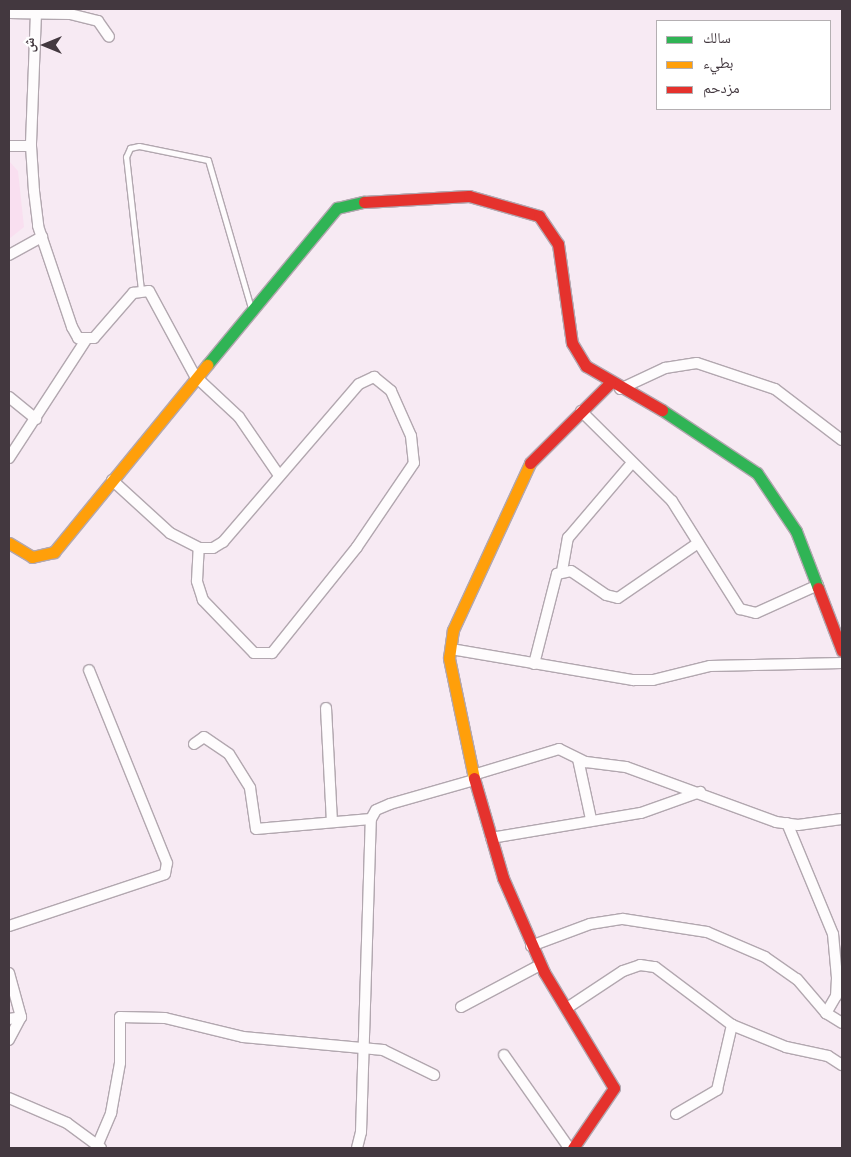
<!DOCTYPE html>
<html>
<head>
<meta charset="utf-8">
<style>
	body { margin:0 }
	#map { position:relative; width:851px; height:1157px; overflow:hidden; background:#f7eaf3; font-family:"Varela Round","Noto Naskh Arabic",sans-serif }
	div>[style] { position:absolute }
	.built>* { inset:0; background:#f9dff0 }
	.roads { filter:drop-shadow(1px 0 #b2a7af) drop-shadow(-1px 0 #b2a7af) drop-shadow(0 1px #b2a7af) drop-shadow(0 -1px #b2a7af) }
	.lane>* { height:5px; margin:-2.5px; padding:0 2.5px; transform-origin:2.5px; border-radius:2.5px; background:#fefcfd }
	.street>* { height:10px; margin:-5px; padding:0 5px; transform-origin:5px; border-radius:5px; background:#fefcfd }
	.fast>* { height:11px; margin:-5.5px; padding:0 5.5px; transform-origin:5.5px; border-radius:5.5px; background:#30b455 }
	.slow>* { height:11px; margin:-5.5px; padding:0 5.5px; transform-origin:5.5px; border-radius:5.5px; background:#ff9f0a }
	.jam>* { height:11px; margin:-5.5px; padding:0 5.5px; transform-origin:5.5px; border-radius:5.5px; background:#e5322d }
	span { translate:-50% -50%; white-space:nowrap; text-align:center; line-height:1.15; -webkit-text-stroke:5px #fff; paint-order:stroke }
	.frame { position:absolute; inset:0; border:10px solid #43383f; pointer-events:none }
	.legend { position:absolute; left:656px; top:20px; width:175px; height:90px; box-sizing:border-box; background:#fff; border:1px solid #b4afb2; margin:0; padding:6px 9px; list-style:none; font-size:15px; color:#43383f }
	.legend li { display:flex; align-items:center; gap:10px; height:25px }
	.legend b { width:25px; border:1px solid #b4afb2 }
	.north { position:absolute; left:20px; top:20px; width:50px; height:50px; -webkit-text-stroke:4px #fff; paint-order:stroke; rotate:270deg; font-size:14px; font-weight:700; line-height:20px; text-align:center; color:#43383f }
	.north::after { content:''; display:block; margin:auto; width:18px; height:22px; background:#43383f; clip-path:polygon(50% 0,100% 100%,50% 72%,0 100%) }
</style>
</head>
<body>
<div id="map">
	<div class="built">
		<i style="clip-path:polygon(9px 161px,18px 171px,24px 227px,9px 239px)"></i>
	</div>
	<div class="roads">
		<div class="lane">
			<i style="left:141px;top:290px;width:134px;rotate:-96.4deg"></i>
			<i style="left:126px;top:157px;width:10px;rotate:-66deg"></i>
			<i style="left:130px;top:148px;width:9px;rotate:-13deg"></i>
			<i style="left:139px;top:146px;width:70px;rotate:11.5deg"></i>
			<i style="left:208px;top:160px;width:154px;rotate:73.8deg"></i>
		</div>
		<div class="street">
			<i style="left:9px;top:13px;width:61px;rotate:0.9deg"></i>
			<i style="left:70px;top:14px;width:29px;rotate:14deg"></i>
			<i style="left:98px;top:21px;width:19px;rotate:55deg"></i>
			<i style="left:36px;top:13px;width:133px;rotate:92.2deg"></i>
			<i style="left:31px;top:146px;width:45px;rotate:86.2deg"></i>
			<i style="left:34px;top:191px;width:35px;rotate:83deg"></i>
			<i style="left:38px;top:226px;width:107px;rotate:71.4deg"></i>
			<i style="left:72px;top:327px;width:13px;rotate:61deg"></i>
			<i style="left:78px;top:338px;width:16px"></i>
			<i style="left:94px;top:338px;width:60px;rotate:-49.1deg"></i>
			<i style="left:133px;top:293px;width:16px;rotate:-7deg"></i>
			<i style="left:149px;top:291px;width:97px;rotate:61.6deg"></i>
			<i style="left:195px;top:376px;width:60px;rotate:43deg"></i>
			<i style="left:239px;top:417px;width:69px;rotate:55.6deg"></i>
			<i style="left:9px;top:146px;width:22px"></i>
			<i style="left:9px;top:255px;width:38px;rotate:-29deg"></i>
			<i style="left:620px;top:389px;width:50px;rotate:-25deg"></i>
			<i style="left:665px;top:368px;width:32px;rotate:-9deg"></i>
			<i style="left:697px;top:363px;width:82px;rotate:18.4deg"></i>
			<i style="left:775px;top:389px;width:84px;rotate:37.3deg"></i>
			<i style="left:9px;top:397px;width:35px;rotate:39deg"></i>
			<i style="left:581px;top:411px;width:128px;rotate:44.7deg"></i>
			<i style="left:672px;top:501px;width:128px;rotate:57.8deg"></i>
			<i style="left:740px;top:609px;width:16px;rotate:14deg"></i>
			<i style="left:756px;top:613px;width:68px;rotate:-24.3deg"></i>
			<i style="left:9px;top:458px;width:141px;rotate:-56.9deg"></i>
			<i style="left:112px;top:480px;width:79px;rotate:42.4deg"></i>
			<i style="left:170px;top:533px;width:33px;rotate:27deg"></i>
			<i style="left:199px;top:548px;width:14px"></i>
			<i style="left:213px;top:548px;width:12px;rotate:-31deg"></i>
			<i style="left:223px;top:542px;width:208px;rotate:-49.3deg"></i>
			<i style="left:359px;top:384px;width:17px;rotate:-25deg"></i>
			<i style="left:374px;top:377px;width:22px;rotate:39deg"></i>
			<i style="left:391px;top:391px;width:49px;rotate:66deg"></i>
			<i style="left:411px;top:436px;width:27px;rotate:84deg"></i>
			<i style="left:414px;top:463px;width:102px;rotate:124.2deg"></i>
			<i style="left:357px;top:547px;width:136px;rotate:128.7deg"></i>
			<i style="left:272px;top:653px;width:18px;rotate:180deg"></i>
			<i style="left:254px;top:653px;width:74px;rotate:-133.9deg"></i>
			<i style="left:203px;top:600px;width:20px;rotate:-108deg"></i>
			<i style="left:197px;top:581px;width:33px;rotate:-87deg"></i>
			<i style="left:562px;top:571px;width:34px;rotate:-80deg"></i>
			<i style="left:568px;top:538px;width:97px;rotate:-49.6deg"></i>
			<i style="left:451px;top:649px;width:185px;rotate:9.7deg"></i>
			<i style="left:633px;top:680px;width:20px"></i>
			<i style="left:653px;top:680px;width:59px;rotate:-13.8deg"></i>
			<i style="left:710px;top:666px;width:132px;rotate:-1.3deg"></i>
			<i style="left:534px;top:664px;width:93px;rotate:-75.7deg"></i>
			<i style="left:557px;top:574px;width:14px;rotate:-12deg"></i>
			<i style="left:571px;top:571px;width:42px;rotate:34.4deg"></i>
			<i style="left:606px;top:595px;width:12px;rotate:14deg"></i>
			<i style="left:618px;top:598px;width:97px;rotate:-34.5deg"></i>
			<i style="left:326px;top:708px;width:114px;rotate:87deg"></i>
			<i style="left:194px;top:744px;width:12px;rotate:-35deg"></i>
			<i style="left:204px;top:737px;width:30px;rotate:34deg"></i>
			<i style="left:229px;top:754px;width:40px;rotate:58deg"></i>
			<i style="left:250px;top:788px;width:41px;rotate:81.7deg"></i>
			<i style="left:256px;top:829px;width:115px;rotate:-5deg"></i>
			<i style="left:578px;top:759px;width:61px;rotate:77.8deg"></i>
			<i style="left:473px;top:775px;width:90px;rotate:-16.8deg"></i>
			<i style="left:559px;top:749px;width:30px;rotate:26deg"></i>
			<i style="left:586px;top:762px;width:40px;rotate:7.1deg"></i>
			<i style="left:626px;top:767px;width:160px;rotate:20.1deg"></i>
			<i style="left:776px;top:822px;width:22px;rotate:8deg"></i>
			<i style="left:798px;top:825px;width:44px;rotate:-7.8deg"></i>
			<i style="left:787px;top:823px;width:120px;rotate:67.5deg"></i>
			<i style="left:833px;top:934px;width:44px;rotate:84.8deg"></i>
			<i style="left:837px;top:978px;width:18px;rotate:93deg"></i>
			<i style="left:836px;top:996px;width:20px;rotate:120deg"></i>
			<i style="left:491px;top:838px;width:152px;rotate:-9.5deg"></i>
			<i style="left:641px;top:813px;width:63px;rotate:-19.6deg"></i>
			<i style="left:9px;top:926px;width:164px;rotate:-18.4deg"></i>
			<i style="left:165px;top:874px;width:11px;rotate:-80deg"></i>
			<i style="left:167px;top:863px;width:208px;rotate:-112deg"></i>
			<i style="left:531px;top:946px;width:63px;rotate:-20.4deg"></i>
			<i style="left:590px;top:924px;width:33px;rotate:-9deg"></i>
			<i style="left:623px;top:919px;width:85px;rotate:8.8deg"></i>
			<i style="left:707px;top:932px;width:63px;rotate:23.3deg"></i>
			<i style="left:765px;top:957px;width:39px;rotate:35deg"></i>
			<i style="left:797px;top:979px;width:45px;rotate:49.5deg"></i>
			<i style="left:826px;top:1013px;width:19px;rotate:32deg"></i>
			<i style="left:9px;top:973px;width:46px;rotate:74.7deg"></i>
			<i style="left:21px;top:1017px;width:26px;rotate:118deg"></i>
			<i style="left:461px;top:1007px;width:89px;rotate:-28deg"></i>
			<i style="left:567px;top:1008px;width:67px;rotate:-33.5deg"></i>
			<i style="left:623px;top:971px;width:18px;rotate:-19deg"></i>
			<i style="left:640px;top:965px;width:15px;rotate:8deg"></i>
			<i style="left:655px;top:967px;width:96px;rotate:37deg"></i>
			<i style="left:732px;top:1025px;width:58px;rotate:22.2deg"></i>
			<i style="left:786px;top:1047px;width:43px;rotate:12.1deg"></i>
			<i style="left:828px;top:1056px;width:17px;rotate:33deg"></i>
			<i style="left:9px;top:1019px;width:12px;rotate:-9deg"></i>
			<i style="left:504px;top:1055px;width:113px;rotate:55deg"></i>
			<i style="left:9px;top:1098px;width:63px;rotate:23.3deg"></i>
			<i style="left:67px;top:1123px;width:42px;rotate:36.3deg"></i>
			<i style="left:676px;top:1114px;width:48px;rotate:-30.3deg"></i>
			<i style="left:717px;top:1090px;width:67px;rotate:-77deg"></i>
			<i style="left:98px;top:1144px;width:34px;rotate:-67deg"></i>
			<i style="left:111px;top:1113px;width:51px;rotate:-79.8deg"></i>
			<i style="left:120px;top:1063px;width:46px;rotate:-90deg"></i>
			<i style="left:120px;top:1017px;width:45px;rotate:1.3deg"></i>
			<i style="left:165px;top:1018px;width:80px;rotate:13.7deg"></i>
			<i style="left:243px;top:1037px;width:141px;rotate:5.3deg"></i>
			<i style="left:383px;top:1050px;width:57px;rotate:26.1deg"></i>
			<i style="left:357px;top:1148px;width:16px;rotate:-76deg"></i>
			<i style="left:361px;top:1132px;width:313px;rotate:-88.2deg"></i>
			<i style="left:371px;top:819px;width:10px;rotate:-61deg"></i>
			<i style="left:376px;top:810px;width:15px;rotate:-23deg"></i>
			<i style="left:390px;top:804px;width:87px;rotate:-15.9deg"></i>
		</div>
		<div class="fast">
			<i style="left:207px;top:365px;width:204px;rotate:-50.4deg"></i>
			<i style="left:337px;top:208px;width:28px;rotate:-13deg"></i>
			<i style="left:662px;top:410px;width:114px;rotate:33.6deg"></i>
			<i style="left:757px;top:473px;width:70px;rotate:56.1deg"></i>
			<i style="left:796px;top:531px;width:61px;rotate:68.9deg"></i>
		</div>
		<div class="slow">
			<i style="left:9px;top:543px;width:27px;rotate:31deg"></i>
			<i style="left:32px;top:557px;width:23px;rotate:-13deg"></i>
			<i style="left:54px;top:552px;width:242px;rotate:-50.7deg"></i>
			<i style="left:474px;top:778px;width:123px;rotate:-101.8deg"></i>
			<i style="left:449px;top:658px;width:28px;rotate:-82deg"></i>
			<i style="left:453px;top:630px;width:184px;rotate:-65.2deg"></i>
		</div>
		<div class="jam">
			<i style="left:364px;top:202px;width:105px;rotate:-3.3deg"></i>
			<i style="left:469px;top:196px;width:73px;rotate:15.9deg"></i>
			<i style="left:539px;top:216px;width:34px;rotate:56deg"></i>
			<i style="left:558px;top:244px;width:100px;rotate:82deg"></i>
			<i style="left:572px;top:343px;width:27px;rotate:59deg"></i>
			<i style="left:586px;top:366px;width:88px;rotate:30.1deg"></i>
			<i style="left:530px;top:463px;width:113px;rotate:-45deg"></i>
			<i style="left:818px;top:588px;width:67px;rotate:69.1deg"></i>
			<i style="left:474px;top:778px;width:104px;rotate:73.8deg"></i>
			<i style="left:503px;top:878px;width:103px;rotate:66.4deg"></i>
			<i style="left:544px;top:972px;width:135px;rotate:58.9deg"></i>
			<i style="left:614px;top:1088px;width:73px;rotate:124.3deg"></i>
		</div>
	</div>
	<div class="frame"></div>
	<ul class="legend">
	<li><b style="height:6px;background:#30b455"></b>سالك</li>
	<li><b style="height:6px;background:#ff9f0a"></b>بطيء</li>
	<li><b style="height:6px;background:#e5322d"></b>مزدحم</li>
	</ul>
	<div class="north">ش</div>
</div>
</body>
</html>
